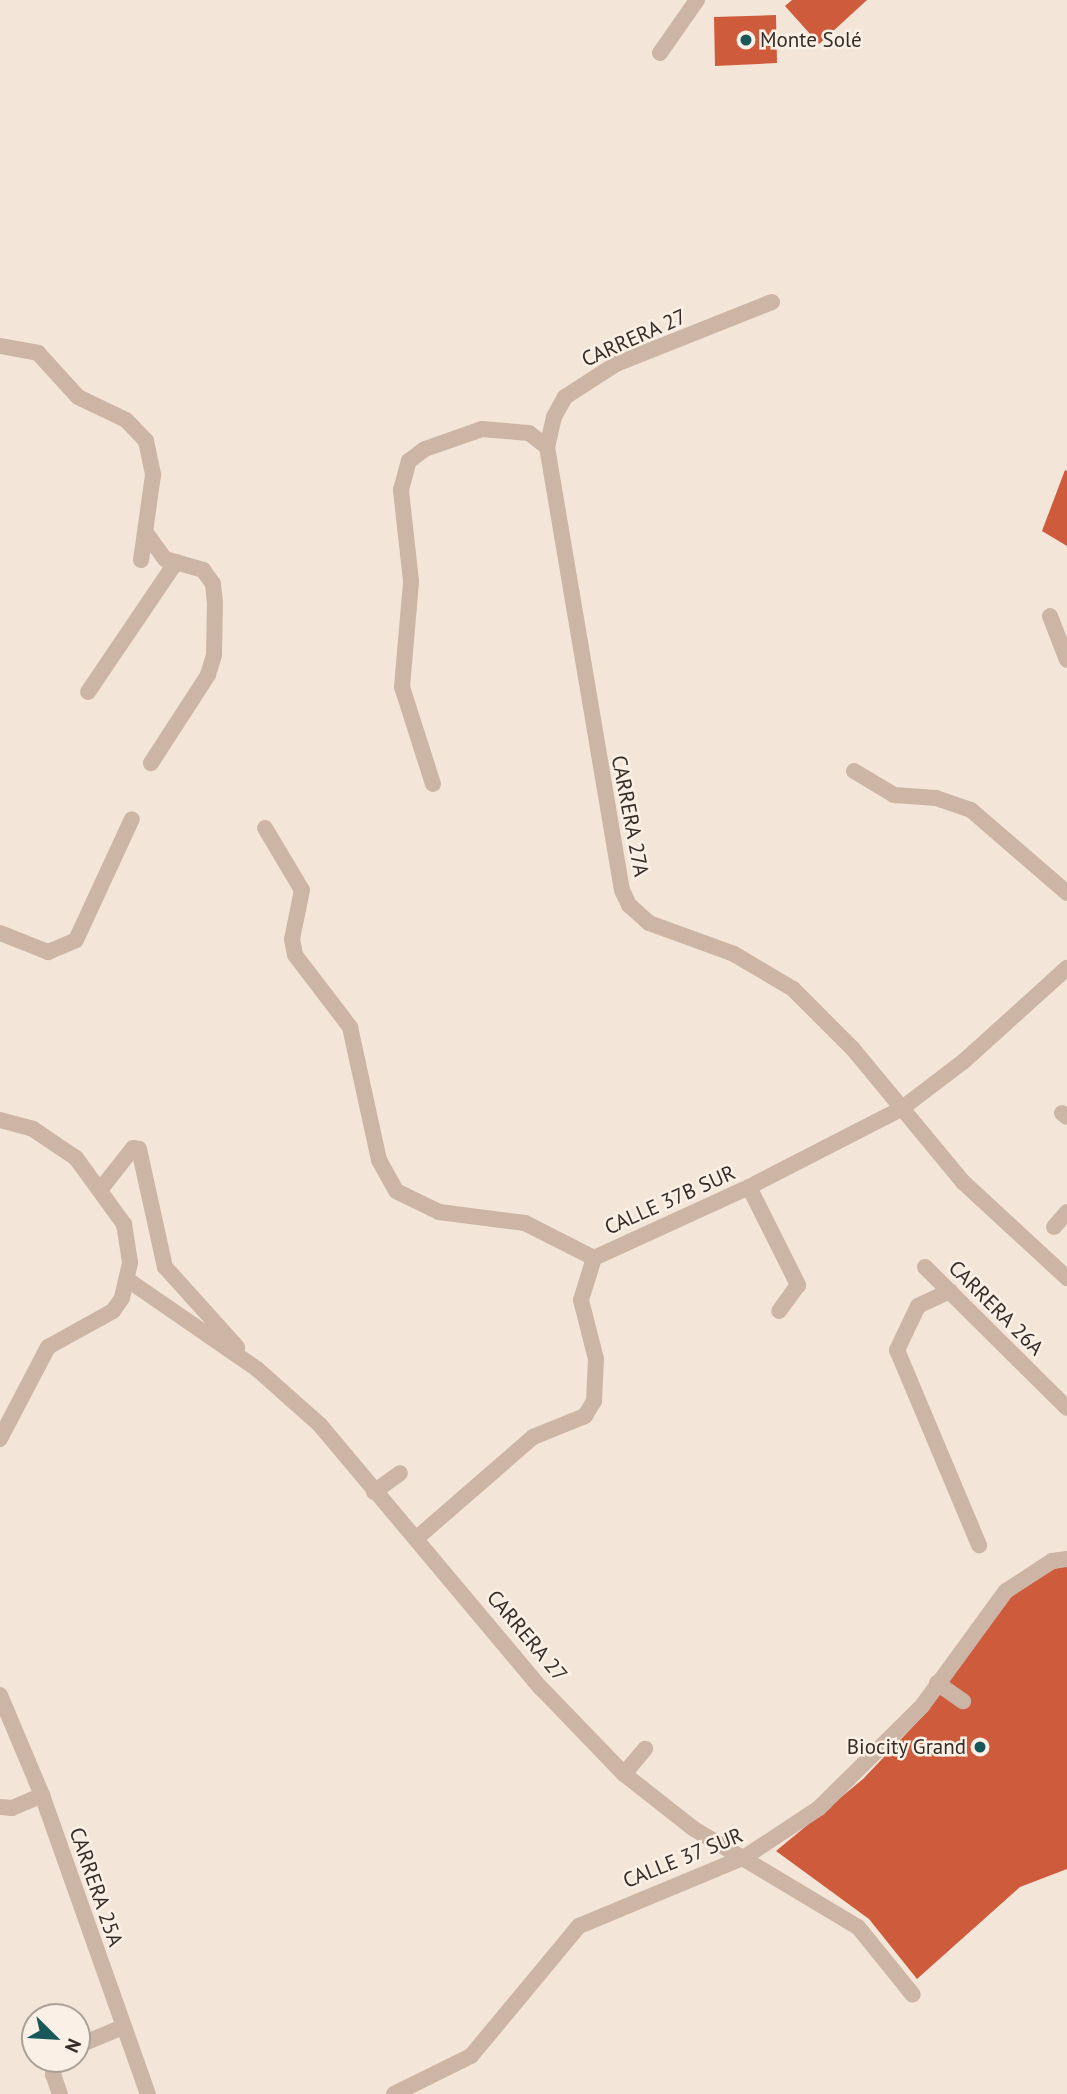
<!DOCTYPE html>
<html>
<head>
<meta charset="utf-8">
<style>
	body { margin:0 }
	#map { position:relative; width:1067px; height:2094px; overflow:hidden; background:#f3e6d9; font-family:"PT Sans",sans-serif }
	div>[style] { position:absolute }
	.building>* { inset:0; background:#ce5c3c }
	.minor>* { height:16px; margin:-8px; padding:0 8px; transform-origin:8px; border-radius:8px; background:#ccb5a4 }
	.dots>* { width:19px; height:19px; translate:-50% -50%; box-sizing:border-box; border:4px solid #faf0e5; border-radius:50% }
	span { translate:-50% -50%; white-space:nowrap; text-align:center; line-height:1.15; -webkit-text-stroke:5px #faf0e5; paint-order:stroke }
	.poi-label { font-size:21px; color:#362b26 }
	.left { translate:0 -50%; text-align:left }
	.right { translate:-100% -50%; text-align:right }
	.street-label { font-size:21px; color:#362b26 }
	.north { position:absolute; left:21px; top:2003px; width:70px; height:70px; box-sizing:border-box; background:#faf0e5; border:2px solid #aca199; border-radius:50%; rotate:114deg; font-size:19px; font-weight:700; line-height:28px; text-align:center; color:#362b26 }
	.north::after { content:''; display:block; margin:auto; width:24px; height:32px; background:#19585a; clip-path:polygon(50% 0,100% 100%,50% 72%,0 100%) }
</style>
</head>
<body>
<div id="map">
	<div class="building">
		<i style="clip-path:polygon(792px 0,867px 0,819px 44px,785px 6px)"></i>
		<i style="clip-path:polygon(776px 15px,777px 63px,715px 66px,714px 17px)"></i>
		<i style="clip-path:polygon(1065px 470px,1067px 471px,1067px 546px,1042px 531px)"></i>
		<i style="clip-path:polygon(1067px 1566px,1067px 1869px,1020px 1887px,917px 1979px,869px 1919px,776px 1851px,863px 1779px,924px 1715px,1011px 1595px,1054px 1569px)"></i>
	</div>
	<div class="minor">
		<i style="left:660px;top:53px;width:65px;rotate:-55.1deg"></i>
		<i style="left:772px;top:302px;width:168px;rotate:158.3deg"></i>
		<i style="left:616px;top:364px;width:61px;rotate:147.1deg"></i>
		<i style="left:565px;top:397px;width:23px;rotate:119deg"></i>
		<i style="left:554px;top:417px;width:31px;rotate:103deg"></i>
		<i style="left:547px;top:447px;width:449px;rotate:80.4deg"></i>
		<i style="left:622px;top:890px;width:17px;rotate:65deg"></i>
		<i style="left:629px;top:905px;width:27px;rotate:42deg"></i>
		<i style="left:649px;top:923px;width:90px;rotate:20deg"></i>
		<i style="left:734px;top:954px;width:69px;rotate:30.7deg"></i>
		<i style="left:793px;top:989px;width:85px;rotate:45deg"></i>
		<i style="left:853px;top:1049px;width:173px;rotate:50.4deg"></i>
		<i style="left:963px;top:1182px;width:142px;rotate:42.7deg"></i>
		<i style="left:0;top:346px;width:39px;rotate:10deg"></i>
		<i style="left:38px;top:353px;width:59px;rotate:47.7deg"></i>
		<i style="left:78px;top:397px;width:53px;rotate:25.6deg"></i>
		<i style="left:126px;top:420px;width:29px;rotate:46deg"></i>
		<i style="left:146px;top:441px;width:35px;rotate:78deg"></i>
		<i style="left:153px;top:475px;width:86px;rotate:98deg"></i>
		<i style="left:146px;top:533px;width:32px;rotate:54deg"></i>
		<i style="left:165px;top:559px;width:40px;rotate:16deg"></i>
		<i style="left:203px;top:570px;width:17px;rotate:54deg"></i>
		<i style="left:213px;top:584px;width:18px;rotate:84deg"></i>
		<i style="left:215px;top:602px;width:53px;rotate:91.1deg"></i>
		<i style="left:214px;top:655px;width:21px;rotate:107deg"></i>
		<i style="left:208px;top:675px;width:105px;rotate:122.9deg"></i>
		<i style="left:1050px;top:616px;width:47px;rotate:68.9deg"></i>
		<i style="left:88px;top:692px;width:157px;rotate:-55.9deg"></i>
		<i style="left:854px;top:771px;width:47px;rotate:31deg"></i>
		<i style="left:894px;top:795px;width:42px;rotate:4.1deg"></i>
		<i style="left:936px;top:798px;width:37px;rotate:19deg"></i>
		<i style="left:971px;top:810px;width:127px;rotate:40.8deg"></i>
		<i style="left:433px;top:784px;width:102px;rotate:-107.7deg"></i>
		<i style="left:402px;top:687px;width:106px;rotate:-85.1deg"></i>
		<i style="left:411px;top:581px;width:92px;rotate:-96.3deg"></i>
		<i style="left:401px;top:490px;width:30px;rotate:-75deg"></i>
		<i style="left:409px;top:461px;width:20px;rotate:-37deg"></i>
		<i style="left:425px;top:449px;width:60px;rotate:-19.3deg"></i>
		<i style="left:482px;top:429px;width:47px;rotate:4.9deg"></i>
		<i style="left:529px;top:433px;width:23px;rotate:38deg"></i>
		<i style="left:265px;top:828px;width:72px;rotate:59.2deg"></i>
		<i style="left:302px;top:890px;width:50px;rotate:101.5deg"></i>
		<i style="left:292px;top:939px;width:16px;rotate:79deg"></i>
		<i style="left:295px;top:955px;width:91px;rotate:52.6deg"></i>
		<i style="left:350px;top:1027px;width:136px;rotate:77.7deg"></i>
		<i style="left:379px;top:1160px;width:35px;rotate:61deg"></i>
		<i style="left:396px;top:1191px;width:48px;rotate:26deg"></i>
		<i style="left:439px;top:1212px;width:87px;rotate:7.3deg"></i>
		<i style="left:525px;top:1223px;width:77px;rotate:26.9deg"></i>
		<i style="left:0;top:933px;width:52px;rotate:21.6deg"></i>
		<i style="left:48px;top:952px;width:30px;rotate:-23deg"></i>
		<i style="left:76px;top:940px;width:133px;rotate:-65.2deg"></i>
		<i style="left:1062px;top:1113px;width:6px;rotate:39deg"></i>
		<i style="left:0;top:1120px;width:34px;rotate:15deg"></i>
		<i style="left:33px;top:1129px;width:52px;rotate:34deg"></i>
		<i style="left:76px;top:1158px;width:82px;rotate:54deg"></i>
		<i style="left:124px;top:1224px;width:39px;rotate:81deg"></i>
		<i style="left:130px;top:1263px;width:36px;rotate:103deg"></i>
		<i style="left:122px;top:1298px;width:16px;rotate:125deg"></i>
		<i style="left:113px;top:1311px;width:74px;rotate:151deg"></i>
		<i style="left:48px;top:1347px;width:104px;rotate:117.6deg"></i>
		<i style="left:749px;top:1187px;width:110px;rotate:63.4deg"></i>
		<i style="left:798px;top:1285px;width:32px;rotate:126deg"></i>
		<i style="left:100px;top:1190px;width:53px;rotate:-51.8deg"></i>
		<i style="left:133px;top:1148px;width:6px;rotate:9deg"></i>
		<i style="left:139px;top:1149px;width:121px;rotate:77.6deg"></i>
		<i style="left:165px;top:1267px;width:108px;rotate:48deg"></i>
		<i style="left:1054px;top:1227px;width:20px;rotate:-49deg"></i>
		<i style="left:925px;top:1267px;width:200px;rotate:44.8deg"></i>
		<i style="left:128px;top:1280px;width:157px;rotate:34.6deg"></i>
		<i style="left:257px;top:1369px;width:84px;rotate:41.6deg"></i>
		<i style="left:320px;top:1425px;width:344px;rotate:50deg"></i>
		<i style="left:541px;top:1688px;width:120px;rotate:46deg"></i>
		<i style="left:624px;top:1774px;width:89px;rotate:38.2deg"></i>
		<i style="left:694px;top:1829px;width:191px;rotate:30.9deg"></i>
		<i style="left:858px;top:1927px;width:87px;rotate:51deg"></i>
		<i style="left:950px;top:1291px;width:35px;rotate:155deg"></i>
		<i style="left:918px;top:1306px;width:49px;rotate:115.5deg"></i>
		<i style="left:897px;top:1350px;width:212px;rotate:67.2deg"></i>
		<i style="left:374px;top:1492px;width:32px;rotate:-36deg"></i>
		<i style="left:418px;top:1537px;width:152px;rotate:-41deg"></i>
		<i style="left:533px;top:1437px;width:56px;rotate:-22deg"></i>
		<i style="left:585px;top:1416px;width:17px;rotate:-59deg"></i>
		<i style="left:594px;top:1401px;width:42px;rotate:-87.3deg"></i>
		<i style="left:596px;top:1359px;width:61px;rotate:-104.3deg"></i>
		<i style="left:581px;top:1300px;width:44px;rotate:-72.8deg"></i>
		<i style="left:594px;top:1258px;width:170px;rotate:-24.6deg"></i>
		<i style="left:749px;top:1187px;width:171px;rotate:-27.2deg"></i>
		<i style="left:901px;top:1109px;width:79px;rotate:-37.3deg"></i>
		<i style="left:964px;top:1061px;width:139px;rotate:-42.1deg"></i>
		<i style="left:937px;top:1683px;width:32px;rotate:35deg"></i>
		<i style="left:0;top:1695px;width:108px;rotate:67.2deg"></i>
		<i style="left:42px;top:1795px;width:317px;rotate:70.5deg"></i>
		<i style="left:624px;top:1774px;width:33px;rotate:-50deg"></i>
		<i style="left:0;top:1807px;width:12px;rotate:5deg"></i>
		<i style="left:12px;top:1808px;width:33px;rotate:-23deg"></i>
		<i style="left:77px;top:2046px;width:50px;rotate:-22.4deg"></i>
		<i style="left:57px;top:2059px;width:16px;rotate:105deg"></i>
		<i style="left:53px;top:2074px;width:21px;rotate:71deg"></i>
		<i style="left:394px;top:2094px;width:86px;rotate:-26.3deg"></i>
		<i style="left:471px;top:2056px;width:169px;rotate:-50.3deg"></i>
		<i style="left:579px;top:1926px;width:180px;rotate:-22.6deg"></i>
		<i style="left:745px;top:1857px;width:89px;rotate:-33.5deg"></i>
		<i style="left:819px;top:1808px;width:145px;rotate:-44.7deg"></i>
		<i style="left:922px;top:1706px;width:142px;rotate:-53.9deg"></i>
		<i style="left:1006px;top:1591px;width:55px;rotate:-33.1deg"></i>
		<i style="left:1052px;top:1561px;width:15px;rotate:-8deg"></i>
	</div>
	<div class="dots">
		<i style="left:746px;top:40px;background:#19585a"></i>
		<i style="left:980px;top:1747px;background:#19585a"></i>
	</div>
	<div class="poi-label">
		<span class="left" style="left:760px;top:40px">Monte Solé</span>
		<span class="right" style="left:966px;top:1747px">Biocity Grand</span>
	</div>
	<div class="street-label">
		<span style="left:634px;top:338px;rotate:-24deg">CARRERA 27</span>
		<span style="left:630px;top:816px;rotate:79deg">CARRERA 27A</span>
		<span style="left:670px;top:1200px;rotate:-24deg">CALLE 37B SUR</span>
		<span style="left:996px;top:1308px;rotate:45deg">CARRERA 26A</span>
		<span style="left:527px;top:1636px;rotate:50deg">CARRERA 27</span>
		<span style="left:683px;top:1858px;rotate:-22deg">CALLE 37 SUR</span>
		<span style="left:96px;top:1887px;rotate:71deg">CARRERA 25A</span>
	</div>
	<div class="north">N</div>
</div>
</body>
</html>
